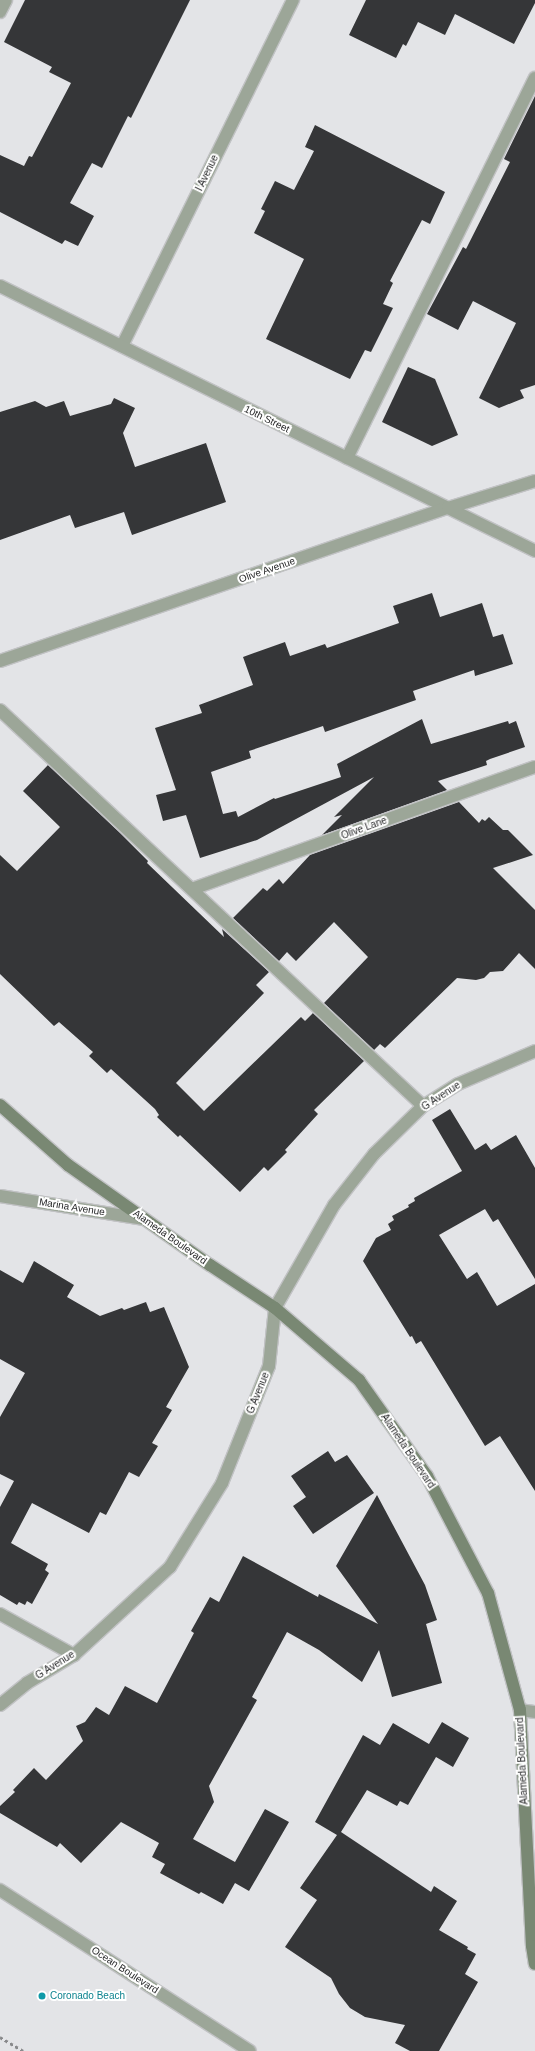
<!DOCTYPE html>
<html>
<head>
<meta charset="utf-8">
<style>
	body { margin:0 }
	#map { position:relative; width:535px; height:2051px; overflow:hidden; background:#e3e4e7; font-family:Arial,sans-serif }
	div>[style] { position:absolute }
	.building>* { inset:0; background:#353638 }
	.path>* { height:2.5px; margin-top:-1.25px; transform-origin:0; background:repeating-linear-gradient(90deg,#898a8c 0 3px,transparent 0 6px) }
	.roads { filter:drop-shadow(1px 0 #c1c2c4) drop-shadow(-1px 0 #c1c2c4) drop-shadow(0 1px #c1c2c4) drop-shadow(0 -1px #c1c2c4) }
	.service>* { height:12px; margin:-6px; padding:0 6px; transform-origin:6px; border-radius:6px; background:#9ca698 }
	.minor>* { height:12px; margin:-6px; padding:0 6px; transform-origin:6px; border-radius:6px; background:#9ca698 }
	.tertiary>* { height:12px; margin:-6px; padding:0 6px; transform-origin:6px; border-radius:6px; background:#9ca698 }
	.secondary>* { height:12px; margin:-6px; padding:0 6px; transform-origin:6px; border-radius:6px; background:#798873 }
	.dots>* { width:11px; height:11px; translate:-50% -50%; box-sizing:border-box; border:2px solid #fff; border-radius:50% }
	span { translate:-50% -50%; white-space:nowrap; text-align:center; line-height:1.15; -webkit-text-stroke:4px #fff; paint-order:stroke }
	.street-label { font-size:10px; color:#252627 }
	.culture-label { font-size:10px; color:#0d838f }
	.left { translate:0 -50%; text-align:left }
</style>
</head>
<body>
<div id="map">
	<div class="building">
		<i style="clip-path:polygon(25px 0,190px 0,131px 118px,128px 116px,102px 168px,92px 163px,70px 203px,94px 216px,78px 246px,65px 240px,62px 244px,0 212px,0 155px,24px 166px,29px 156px,32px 157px,71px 83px,49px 72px,52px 67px,4px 42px)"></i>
		<i style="clip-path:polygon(366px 0,535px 0,535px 3px,514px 44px,455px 14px,445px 35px,418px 22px,406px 46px,403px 44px,396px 58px,349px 35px)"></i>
		<i style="clip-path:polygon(535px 96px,535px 385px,520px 390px,524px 398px,499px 408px,479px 398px,516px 323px,473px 301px,458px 330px,427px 314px,463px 247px,466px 249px,510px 162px,504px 159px)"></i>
		<i style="clip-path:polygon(315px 125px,445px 192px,430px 224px,422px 220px,390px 281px,393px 283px,383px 304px,393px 308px,371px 352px,365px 350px,350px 379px,266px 339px,304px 259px,254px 233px,265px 211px,261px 209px,275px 181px,294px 190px,314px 151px,305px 147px)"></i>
		<i style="clip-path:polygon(408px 367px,435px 379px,458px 435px,432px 446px,382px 422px)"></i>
		<i style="clip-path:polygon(114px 398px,135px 408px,123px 433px,135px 467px,206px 443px,226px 502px,132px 535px,124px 512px,75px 528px,70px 515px,0 540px,0 412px,35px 401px,46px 407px,64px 401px,70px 416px,111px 404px)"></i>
		<i style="clip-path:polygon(432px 593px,440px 617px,482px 603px,493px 637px,503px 634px,513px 664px,475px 676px,474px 670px,413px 691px,416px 700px,325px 732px,323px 726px,249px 751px,251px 758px,211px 772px,223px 814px,236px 811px,238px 817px,274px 798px,275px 799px,341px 777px,337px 764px,422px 719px,431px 744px,508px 721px,509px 724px,516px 721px,525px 747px,490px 759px,486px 761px,487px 765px,438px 781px,447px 790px,322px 835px,342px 815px,334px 817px,374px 777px,257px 840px,200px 858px,186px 815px,163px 821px,156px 795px,176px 790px,155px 728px,202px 713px,199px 705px,253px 685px,243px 657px,285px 642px,290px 656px,325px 644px,327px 648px,399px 623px,393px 606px)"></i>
		<i style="clip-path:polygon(48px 765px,120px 833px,148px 861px,147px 863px,224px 937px,222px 929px,269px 972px,256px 985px,264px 993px,176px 1083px,204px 1111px,301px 1017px,305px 1021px,313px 1013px,364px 1061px,314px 1110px,318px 1114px,285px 1150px,287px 1152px,268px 1171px,264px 1167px,240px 1192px,180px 1135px,178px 1137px,157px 1117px,159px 1115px,155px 1109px,111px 1069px,107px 1073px,89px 1056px,93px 1052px,59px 1022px,54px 1026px,0 974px,0 855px,17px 871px,60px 827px,23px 791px)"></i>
		<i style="clip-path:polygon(459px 802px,479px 823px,482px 819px,485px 821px,489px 817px,503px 830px,508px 830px,533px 855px,493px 868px,535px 910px,535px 969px,519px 953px,503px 971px,490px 972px,484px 978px,476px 980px,457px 978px,385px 1048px,380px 1044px,374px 1050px,324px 1003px,368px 957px,334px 922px,296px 961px,287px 952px,279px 961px,233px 918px,263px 888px,267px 891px,279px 879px,283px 884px,310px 855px)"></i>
		<i style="clip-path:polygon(450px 1109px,475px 1150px,486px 1143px,491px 1150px,516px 1135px,535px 1168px,535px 1279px,498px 1219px,493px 1222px,485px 1209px,439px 1235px,467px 1279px,477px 1272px,497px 1306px,535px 1284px,535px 1491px,500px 1436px,485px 1446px,421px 1341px,416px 1344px,412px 1336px,410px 1337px,363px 1261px,376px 1238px,391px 1230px,388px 1224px,394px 1220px,392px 1216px,409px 1207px,408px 1205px,415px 1201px,414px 1198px,462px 1171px,432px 1120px)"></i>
		<i style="clip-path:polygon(34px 1261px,74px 1285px,67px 1297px,100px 1316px,122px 1308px,124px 1310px,146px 1302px,150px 1312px,164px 1307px,189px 1367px,166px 1407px,172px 1410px,152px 1443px,158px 1446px,139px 1477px,129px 1472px,106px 1515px,100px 1512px,89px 1533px,32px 1503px,11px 1543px,48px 1564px,45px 1570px,49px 1573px,32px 1604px,27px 1601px,25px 1605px,19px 1602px,17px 1605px,0 1595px,0 1507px,14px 1481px,0 1474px,0 1417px,25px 1373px,0 1359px,0 1270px,23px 1283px)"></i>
		<i style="clip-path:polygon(328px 1451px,335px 1462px,347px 1455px,374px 1493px,313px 1534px,293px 1506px,306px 1497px,291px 1476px)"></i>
		<i style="clip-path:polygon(377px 1495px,425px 1585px,437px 1620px,426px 1624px,442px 1683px,392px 1697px,379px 1650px,362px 1682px,319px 1650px,287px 1632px,252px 1697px,257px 1700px,209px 1786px,214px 1802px,193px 1839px,235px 1862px,265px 1809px,289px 1822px,249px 1891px,235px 1883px,223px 1904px,201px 1892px,199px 1894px,160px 1873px,165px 1864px,152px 1857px,159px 1843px,121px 1822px,81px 1863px,60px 1843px,57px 1847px,0 1813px,0 1806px,15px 1792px,13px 1790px,34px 1768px,46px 1780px,83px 1741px,76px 1726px,85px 1722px,96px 1707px,109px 1715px,125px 1686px,157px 1703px,194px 1633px,191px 1631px,210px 1597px,219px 1602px,243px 1556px,318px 1597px,319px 1594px,378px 1624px,336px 1566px)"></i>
		<i style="clip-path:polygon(442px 1722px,469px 1738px,453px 1767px,436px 1757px,408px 1805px,400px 1801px,397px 1806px,367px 1790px,341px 1832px,431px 1892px,434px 1886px,457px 1901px,439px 1930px,468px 1947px,467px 1949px,476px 1954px,465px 1974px,478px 1982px,439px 2051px,410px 2051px,395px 2043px,405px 2025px,365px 2017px,350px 2008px,339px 1994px,331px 1978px,285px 1947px,317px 1900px,300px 1888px,337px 1835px,315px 1822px,363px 1735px,380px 1745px,393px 1723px,429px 1744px)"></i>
	</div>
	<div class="path">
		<i style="left:0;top:2037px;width:27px;rotate:31deg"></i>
	</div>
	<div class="roads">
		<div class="service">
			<i style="left:0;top:12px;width:13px;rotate:-63deg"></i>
			<i style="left:347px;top:458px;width:424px;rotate:-63.7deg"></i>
			<i style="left:0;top:710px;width:579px;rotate:43.11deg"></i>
			<i style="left:192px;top:889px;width:364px;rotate:-19.6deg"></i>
			<i style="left:0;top:1614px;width:85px;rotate:29deg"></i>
		</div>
		<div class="minor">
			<i style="left:122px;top:346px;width:386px;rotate:-63.7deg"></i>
			<i style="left:0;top:1196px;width:146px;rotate:9.1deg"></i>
			<i style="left:520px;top:1710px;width:15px;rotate:8deg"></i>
		</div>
		<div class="tertiary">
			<i style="left:0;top:286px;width:597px;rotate:26.35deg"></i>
			<i style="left:0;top:661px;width:473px;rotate:-18.9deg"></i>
			<i style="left:448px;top:508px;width:91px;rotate:-17.2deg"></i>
			<i style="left:0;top:1705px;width:35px;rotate:-39deg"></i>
			<i style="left:27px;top:1683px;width:55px;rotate:-30.8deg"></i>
			<i style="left:74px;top:1655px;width:130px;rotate:-42.5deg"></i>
			<i style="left:170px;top:1567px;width:99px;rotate:-58.2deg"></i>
			<i style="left:222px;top:1483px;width:126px;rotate:-68.1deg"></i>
			<i style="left:269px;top:1366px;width:58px;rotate:-84.1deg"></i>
			<i style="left:275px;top:1308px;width:119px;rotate:-60.2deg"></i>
			<i style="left:334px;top:1205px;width:65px;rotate:-51.9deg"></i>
			<i style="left:374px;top:1154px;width:69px;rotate:-44.4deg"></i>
			<i style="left:423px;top:1106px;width:41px;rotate:-32.2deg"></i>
			<i style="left:458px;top:1084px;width:84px;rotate:-23.2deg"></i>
			<i style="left:0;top:1890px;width:297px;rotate:32.8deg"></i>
		</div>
		<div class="secondary">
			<i style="left:0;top:1105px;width:91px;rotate:41.4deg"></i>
			<i style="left:68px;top:1165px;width:174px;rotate:35.2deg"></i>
			<i style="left:210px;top:1265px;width:78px;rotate:33.5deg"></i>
			<i style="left:275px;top:1308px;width:111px;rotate:40.6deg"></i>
			<i style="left:359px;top:1380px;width:118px;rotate:54.7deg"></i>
			<i style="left:427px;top:1476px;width:132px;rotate:62.5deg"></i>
			<i style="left:488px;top:1593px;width:121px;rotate:74.7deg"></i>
			<i style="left:520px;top:1710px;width:236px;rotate:87.1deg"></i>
			<i style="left:532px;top:1946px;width:18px;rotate:81deg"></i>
		</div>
	</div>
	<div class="dots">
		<i style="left:42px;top:1996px;background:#0f9aa8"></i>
	</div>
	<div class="street-label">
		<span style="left:207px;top:173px;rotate:-64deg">I Avenue</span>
		<span style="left:267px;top:419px;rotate:26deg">10th Street</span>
		<span style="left:267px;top:570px;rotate:-19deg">Olive Avenue</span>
		<span style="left:364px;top:828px;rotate:-20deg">Olive Lane</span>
		<span style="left:441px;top:1096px;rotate:-33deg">G Avenue</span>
		<span style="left:72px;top:1207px;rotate:9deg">Marina Avenue</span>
		<span style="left:170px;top:1237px;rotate:35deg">Alameda Boulevard</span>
		<span style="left:258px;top:1393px;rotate:-68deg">G Avenue</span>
		<span style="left:408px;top:1451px;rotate:56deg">Alameda Boulevard</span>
		<span style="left:55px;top:1665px;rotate:-32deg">G Avenue</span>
		<span style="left:522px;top:1761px;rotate:-93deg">Alameda Boulevard</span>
		<span style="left:125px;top:1970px;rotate:33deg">Ocean Boulevard</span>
	</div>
	<div class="culture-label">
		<span class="left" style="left:50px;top:1996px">Coronado Beach</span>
	</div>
</div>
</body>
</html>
